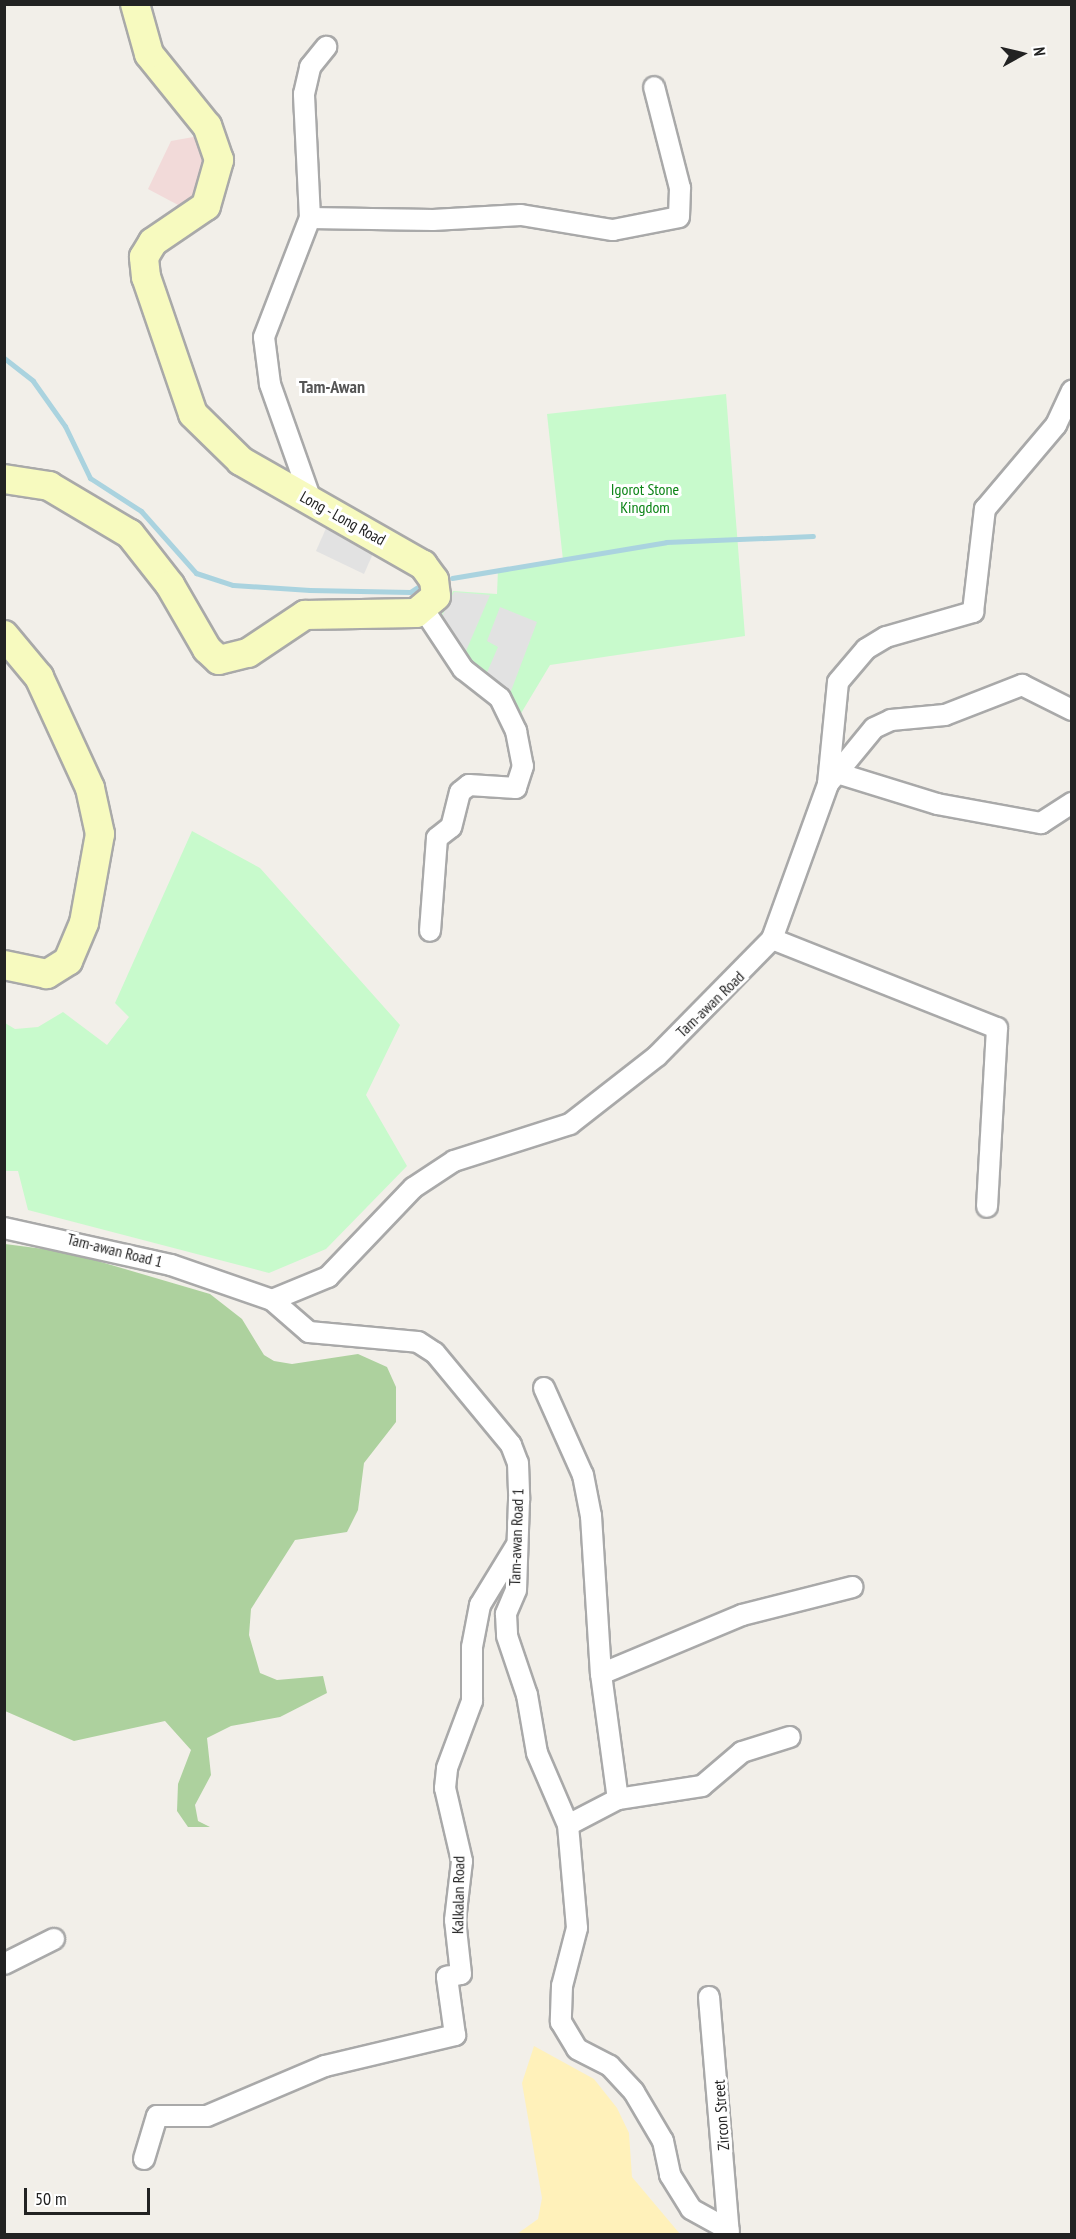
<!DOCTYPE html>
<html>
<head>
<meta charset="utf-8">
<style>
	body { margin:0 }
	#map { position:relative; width:1076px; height:2239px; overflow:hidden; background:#f2efe9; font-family:"PT Sans Narrow",sans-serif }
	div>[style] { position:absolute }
	.commercial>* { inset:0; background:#f2dad9 }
	.forest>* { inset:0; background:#add19e }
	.sand>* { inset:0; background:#fff1ba }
	.park>* { inset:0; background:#c8facc }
	.parking>* { inset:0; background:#e2e2e2 }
	.stream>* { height:5px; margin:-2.5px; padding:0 2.5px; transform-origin:2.5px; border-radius:2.5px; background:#aad3df }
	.roads { filter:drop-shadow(2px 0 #a9a9a9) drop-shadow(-2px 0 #a9a9a9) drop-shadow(0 2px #a9a9a9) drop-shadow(0 -2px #a9a9a9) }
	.minor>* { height:20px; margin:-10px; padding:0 10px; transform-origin:10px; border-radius:10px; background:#fff }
	.secondary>* { height:28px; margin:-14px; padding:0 14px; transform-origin:14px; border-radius:14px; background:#f7fabf }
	span { translate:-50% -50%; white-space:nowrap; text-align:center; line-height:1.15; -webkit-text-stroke:6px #fff; paint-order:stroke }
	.park-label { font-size:16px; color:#0c8416 }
	.street-label { font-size:16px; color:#222 }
	.neighbourhood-label { font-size:18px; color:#555; font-weight:700 }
	.frame { position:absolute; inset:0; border:6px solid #222; pointer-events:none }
	.north { position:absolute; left:992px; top:24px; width:60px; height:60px; -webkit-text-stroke:4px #fff; paint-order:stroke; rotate:82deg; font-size:16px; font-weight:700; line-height:24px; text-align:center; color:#222 }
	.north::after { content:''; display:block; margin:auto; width:21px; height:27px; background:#222; clip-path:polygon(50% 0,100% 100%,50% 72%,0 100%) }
	.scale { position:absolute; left:24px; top:2188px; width:126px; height:27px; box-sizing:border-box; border:3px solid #222; border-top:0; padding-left:8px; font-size:18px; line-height:21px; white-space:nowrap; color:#222; -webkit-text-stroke:4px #fff; paint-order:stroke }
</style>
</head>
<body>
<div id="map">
	<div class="commercial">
		<i style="clip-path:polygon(199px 136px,207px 150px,196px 194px,180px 206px,148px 189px,171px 141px)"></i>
	</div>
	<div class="forest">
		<i style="clip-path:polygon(5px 1244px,67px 1252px,210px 1294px,242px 1319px,264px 1355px,274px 1361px,292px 1364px,358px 1354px,387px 1367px,396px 1387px,396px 1422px,364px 1463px,358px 1510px,347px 1532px,295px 1540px,251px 1609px,249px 1635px,260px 1673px,277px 1680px,323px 1676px,327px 1693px,280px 1717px,231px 1726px,207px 1738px,211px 1775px,195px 1805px,198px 1821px,210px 1827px,188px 1827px,177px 1811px,178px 1784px,191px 1750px,165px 1721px,74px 1741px,5px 1711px)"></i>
	</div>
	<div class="sand">
		<i style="clip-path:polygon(534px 2046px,594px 2079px,617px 2108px,629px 2133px,632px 2177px,680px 2234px,517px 2234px,538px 2219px,542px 2198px,522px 2083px)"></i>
	</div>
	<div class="park">
		<i style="clip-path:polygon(726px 394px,745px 636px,550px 665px,517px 720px,463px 661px,439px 620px,453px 591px,497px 594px,498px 569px,563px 560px,547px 414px)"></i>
		<i style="clip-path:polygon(192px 831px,260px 868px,400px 1025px,366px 1095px,407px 1166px,326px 1249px,269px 1273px,28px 1210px,18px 1171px,5px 1171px,5px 1023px,15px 1029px,38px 1027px,63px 1012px,107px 1045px,129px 1017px,115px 1003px)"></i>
	</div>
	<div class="parking">
		<i style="clip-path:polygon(327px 526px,375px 549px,364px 574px,316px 551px)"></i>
		<i style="clip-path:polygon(454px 592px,490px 595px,463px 658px,440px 620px)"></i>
		<i style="clip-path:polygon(500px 607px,537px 622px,508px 699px,485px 677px,498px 647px,487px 641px)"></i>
	</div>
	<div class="stream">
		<i style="left:4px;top:358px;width:37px;rotate:38deg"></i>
		<i style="left:33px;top:381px;width:55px;rotate:54.6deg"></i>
		<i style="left:65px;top:426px;width:58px;rotate:64.3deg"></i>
		<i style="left:90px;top:478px;width:61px;rotate:32.9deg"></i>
		<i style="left:141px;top:511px;width:83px;rotate:48.4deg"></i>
		<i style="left:196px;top:573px;width:39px;rotate:18deg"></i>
		<i style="left:233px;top:585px;width:77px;rotate:3.7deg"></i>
		<i style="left:310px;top:590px;width:100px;rotate:1.1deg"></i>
		<i style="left:410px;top:592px;width:9px;rotate:-32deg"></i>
		<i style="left:452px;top:578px;width:217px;rotate:-9.5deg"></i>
		<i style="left:666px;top:542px;width:147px;rotate:-2.3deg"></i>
	</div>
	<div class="roads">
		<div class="minor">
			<i style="left:310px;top:218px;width:124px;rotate:-92.8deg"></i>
			<i style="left:304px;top:94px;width:28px;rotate:-77deg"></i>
			<i style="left:310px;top:67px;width:26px;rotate:-51deg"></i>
			<i style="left:311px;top:500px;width:123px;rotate:-109.5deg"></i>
			<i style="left:270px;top:384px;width:47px;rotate:-97.3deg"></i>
			<i style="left:264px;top:337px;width:128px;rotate:-68.9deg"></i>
			<i style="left:310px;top:218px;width:123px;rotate:0.9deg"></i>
			<i style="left:433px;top:220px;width:88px;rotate:-3.3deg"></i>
			<i style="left:521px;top:215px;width:93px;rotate:9.3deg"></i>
			<i style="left:613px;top:230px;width:67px;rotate:-11.1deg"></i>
			<i style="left:679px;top:217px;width:29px;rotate:-88deg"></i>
			<i style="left:680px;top:188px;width:104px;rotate:-104.4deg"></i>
			<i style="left:424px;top:610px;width:71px;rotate:56.5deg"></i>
			<i style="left:463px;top:669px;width:47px;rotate:38.1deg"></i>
			<i style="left:500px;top:698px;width:37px;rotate:64deg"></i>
			<i style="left:516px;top:731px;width:36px;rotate:79deg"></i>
			<i style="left:523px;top:766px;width:23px;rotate:108deg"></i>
			<i style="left:516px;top:788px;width:47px;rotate:-176.3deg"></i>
			<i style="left:469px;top:785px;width:11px;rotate:142deg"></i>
			<i style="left:460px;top:792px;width:36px;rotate:104deg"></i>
			<i style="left:451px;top:827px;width:18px;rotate:142deg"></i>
			<i style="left:437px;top:838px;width:93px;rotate:94.3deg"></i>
			<i style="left:837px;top:773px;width:105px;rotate:17.2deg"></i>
			<i style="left:937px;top:804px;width:106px;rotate:10.4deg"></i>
			<i style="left:1041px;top:823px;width:37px;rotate:-33deg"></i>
			<i style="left:828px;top:784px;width:102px;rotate:-84.4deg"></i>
			<i style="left:838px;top:682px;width:43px;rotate:-49.7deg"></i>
			<i style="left:866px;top:649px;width:23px;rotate:-31deg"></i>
			<i style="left:886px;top:637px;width:91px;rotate:-16deg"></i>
			<i style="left:973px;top:612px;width:104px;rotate:-83.4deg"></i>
			<i style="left:985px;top:509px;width:110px;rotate:-49.8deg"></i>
			<i style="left:1056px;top:425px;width:38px;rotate:-65deg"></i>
			<i style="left:772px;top:939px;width:242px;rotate:21.6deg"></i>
			<i style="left:997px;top:1028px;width:179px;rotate:93.2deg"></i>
			<i style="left:4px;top:1228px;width:171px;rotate:12.5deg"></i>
			<i style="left:171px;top:1265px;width:107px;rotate:19.1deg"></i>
			<i style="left:272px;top:1300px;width:49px;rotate:40.9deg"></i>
			<i style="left:309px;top:1332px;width:109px;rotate:5.2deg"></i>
			<i style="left:418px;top:1342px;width:20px;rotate:33deg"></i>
			<i style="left:435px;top:1353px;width:119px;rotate:50.4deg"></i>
			<i style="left:511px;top:1445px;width:19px;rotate:69deg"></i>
			<i style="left:518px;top:1463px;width:37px;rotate:88deg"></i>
			<i style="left:519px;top:1500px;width:90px;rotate:91.9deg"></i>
			<i style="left:516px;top:1590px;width:26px;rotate:113deg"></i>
			<i style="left:506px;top:1614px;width:22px;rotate:87deg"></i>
			<i style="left:507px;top:1636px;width:62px;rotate:71.3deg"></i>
			<i style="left:527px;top:1695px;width:59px;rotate:80.2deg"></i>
			<i style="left:537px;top:1753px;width:78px;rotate:66.7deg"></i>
			<i style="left:568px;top:1825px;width:103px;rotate:85deg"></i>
			<i style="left:577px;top:1928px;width:60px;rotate:104.5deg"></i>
			<i style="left:562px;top:1986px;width:36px;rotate:92deg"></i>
			<i style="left:561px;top:2022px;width:31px;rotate:59deg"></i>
			<i style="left:577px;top:2049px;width:37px;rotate:27deg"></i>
			<i style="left:610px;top:2066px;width:35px;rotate:47deg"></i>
			<i style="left:634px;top:2092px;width:57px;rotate:59.4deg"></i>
			<i style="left:663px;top:2141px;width:35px;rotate:78deg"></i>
			<i style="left:670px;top:2175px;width:40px;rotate:58deg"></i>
			<i style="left:691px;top:2209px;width:43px;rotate:28.9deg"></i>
			<i style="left:272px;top:1300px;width:61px;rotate:-22.3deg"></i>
			<i style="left:328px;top:1277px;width:123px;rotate:-46.3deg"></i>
			<i style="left:413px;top:1188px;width:49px;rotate:-33.4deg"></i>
			<i style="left:454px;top:1161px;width:122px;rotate:-17.7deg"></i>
			<i style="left:570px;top:1124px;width:110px;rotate:-38deg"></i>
			<i style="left:657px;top:1056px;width:164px;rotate:-45.5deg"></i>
			<i style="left:772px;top:939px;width:165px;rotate:-70.1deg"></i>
			<i style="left:828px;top:784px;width:72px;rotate:-50.6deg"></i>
			<i style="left:874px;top:728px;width:19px;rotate:-25deg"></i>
			<i style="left:891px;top:720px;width:54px;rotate:-5.3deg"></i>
			<i style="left:945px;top:715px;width:83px;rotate:-21.3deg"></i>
			<i style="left:1022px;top:685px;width:56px;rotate:26.6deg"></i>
			<i style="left:544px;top:1388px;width:95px;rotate:65.9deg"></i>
			<i style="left:583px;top:1475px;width:42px;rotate:79deg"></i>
			<i style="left:591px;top:1516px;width:158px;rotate:86.4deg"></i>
			<i style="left:601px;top:1674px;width:126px;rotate:82.3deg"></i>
			<i style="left:618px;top:1799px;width:56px;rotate:152.5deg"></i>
			<i style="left:601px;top:1674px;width:153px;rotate:-22.7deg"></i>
			<i style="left:742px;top:1615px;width:114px;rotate:-14.2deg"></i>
			<i style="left:618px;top:1799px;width:85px;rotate:-8.8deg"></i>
			<i style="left:702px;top:1786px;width:52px;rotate:-40.4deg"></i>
			<i style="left:742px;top:1752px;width:50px;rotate:-17.4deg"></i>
			<i style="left:4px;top:1964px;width:56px;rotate:-26.6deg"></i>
			<i style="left:709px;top:1997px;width:238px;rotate:85.2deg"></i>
			<i style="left:144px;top:2159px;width:45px;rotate:-73.2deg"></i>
			<i style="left:157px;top:2116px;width:50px"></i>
			<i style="left:207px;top:2116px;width:128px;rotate:-23deg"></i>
			<i style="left:325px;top:2066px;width:134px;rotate:-13.4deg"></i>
			<i style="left:455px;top:2035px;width:59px;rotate:-97.9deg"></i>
			<i style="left:447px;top:1977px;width:14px;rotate:-12deg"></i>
			<i style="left:461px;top:1974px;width:54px;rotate:-96.3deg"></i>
			<i style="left:455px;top:1920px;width:59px;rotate:-83.2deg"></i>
			<i style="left:462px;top:1861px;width:75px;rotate:-103.1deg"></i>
			<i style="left:445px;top:1788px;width:20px;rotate:-84deg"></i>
			<i style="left:447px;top:1768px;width:72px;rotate:-69.5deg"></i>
			<i style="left:472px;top:1701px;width:54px;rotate:-90deg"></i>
			<i style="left:472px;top:1647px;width:43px;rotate:-79.2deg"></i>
			<i style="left:480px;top:1605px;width:69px;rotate:-58.6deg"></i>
		</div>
		<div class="secondary">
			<i style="left:4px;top:479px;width:46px;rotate:8.8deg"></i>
			<i style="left:49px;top:486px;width:94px;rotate:30.7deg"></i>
			<i style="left:130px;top:534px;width:65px;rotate:51.9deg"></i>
			<i style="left:170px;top:585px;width:74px;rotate:60deg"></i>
			<i style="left:207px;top:649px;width:16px;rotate:43deg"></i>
			<i style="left:219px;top:660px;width:30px;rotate:-14deg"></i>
			<i style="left:248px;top:653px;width:69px;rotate:-33.7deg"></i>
			<i style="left:305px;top:615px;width:111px;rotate:-1deg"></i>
			<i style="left:416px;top:613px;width:26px;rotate:-40deg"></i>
			<i style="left:436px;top:596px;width:16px;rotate:-97deg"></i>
			<i style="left:434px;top:580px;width:19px;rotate:-126deg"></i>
			<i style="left:423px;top:565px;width:210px;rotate:-150.3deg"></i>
			<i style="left:241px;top:461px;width:67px;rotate:-135.6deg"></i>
			<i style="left:193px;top:414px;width:145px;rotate:-108.9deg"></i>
			<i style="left:146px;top:277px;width:20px;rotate:-96deg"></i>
			<i style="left:144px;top:257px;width:17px;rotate:-59deg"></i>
			<i style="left:153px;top:242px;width:64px;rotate:-34.2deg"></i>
			<i style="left:206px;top:206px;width:48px;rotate:-74.2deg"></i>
			<i style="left:219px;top:160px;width:36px;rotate:-109deg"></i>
			<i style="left:207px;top:126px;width:92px;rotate:-128.9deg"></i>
			<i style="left:149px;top:54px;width:52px;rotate:-105.6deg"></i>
			<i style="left:4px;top:635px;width:55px;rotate:50.2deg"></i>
			<i style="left:39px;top:677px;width:122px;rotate:65.3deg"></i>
			<i style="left:90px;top:788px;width:47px;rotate:77.7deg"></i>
			<i style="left:100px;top:834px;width:90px;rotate:100.2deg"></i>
			<i style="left:84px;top:923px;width:41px;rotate:112.8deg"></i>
			<i style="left:68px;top:961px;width:25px;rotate:148deg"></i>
			<i style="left:47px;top:974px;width:44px;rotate:-168.2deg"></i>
		</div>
	</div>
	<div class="park-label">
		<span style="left:645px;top:498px">Igorot Stone<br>Kingdom</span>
	</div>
	<div class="street-label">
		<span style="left:343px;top:518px;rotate:29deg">Long - Long Road</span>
		<span style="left:710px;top:1004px;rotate:-44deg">Tam-awan Road</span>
		<span style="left:115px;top:1250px;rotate:14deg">Tam-awan Road 1</span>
		<span style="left:516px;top:1537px;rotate:-88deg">Tam-awan Road 1</span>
		<span style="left:458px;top:1895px;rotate:-89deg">Kalkalan Road</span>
		<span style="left:721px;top:2115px;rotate:-94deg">Zircon Street</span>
	</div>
	<div class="neighbourhood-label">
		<span style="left:332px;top:387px">Tam-Awan</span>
	</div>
	<div class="frame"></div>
	<div class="north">N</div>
	<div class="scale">50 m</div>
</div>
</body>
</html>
